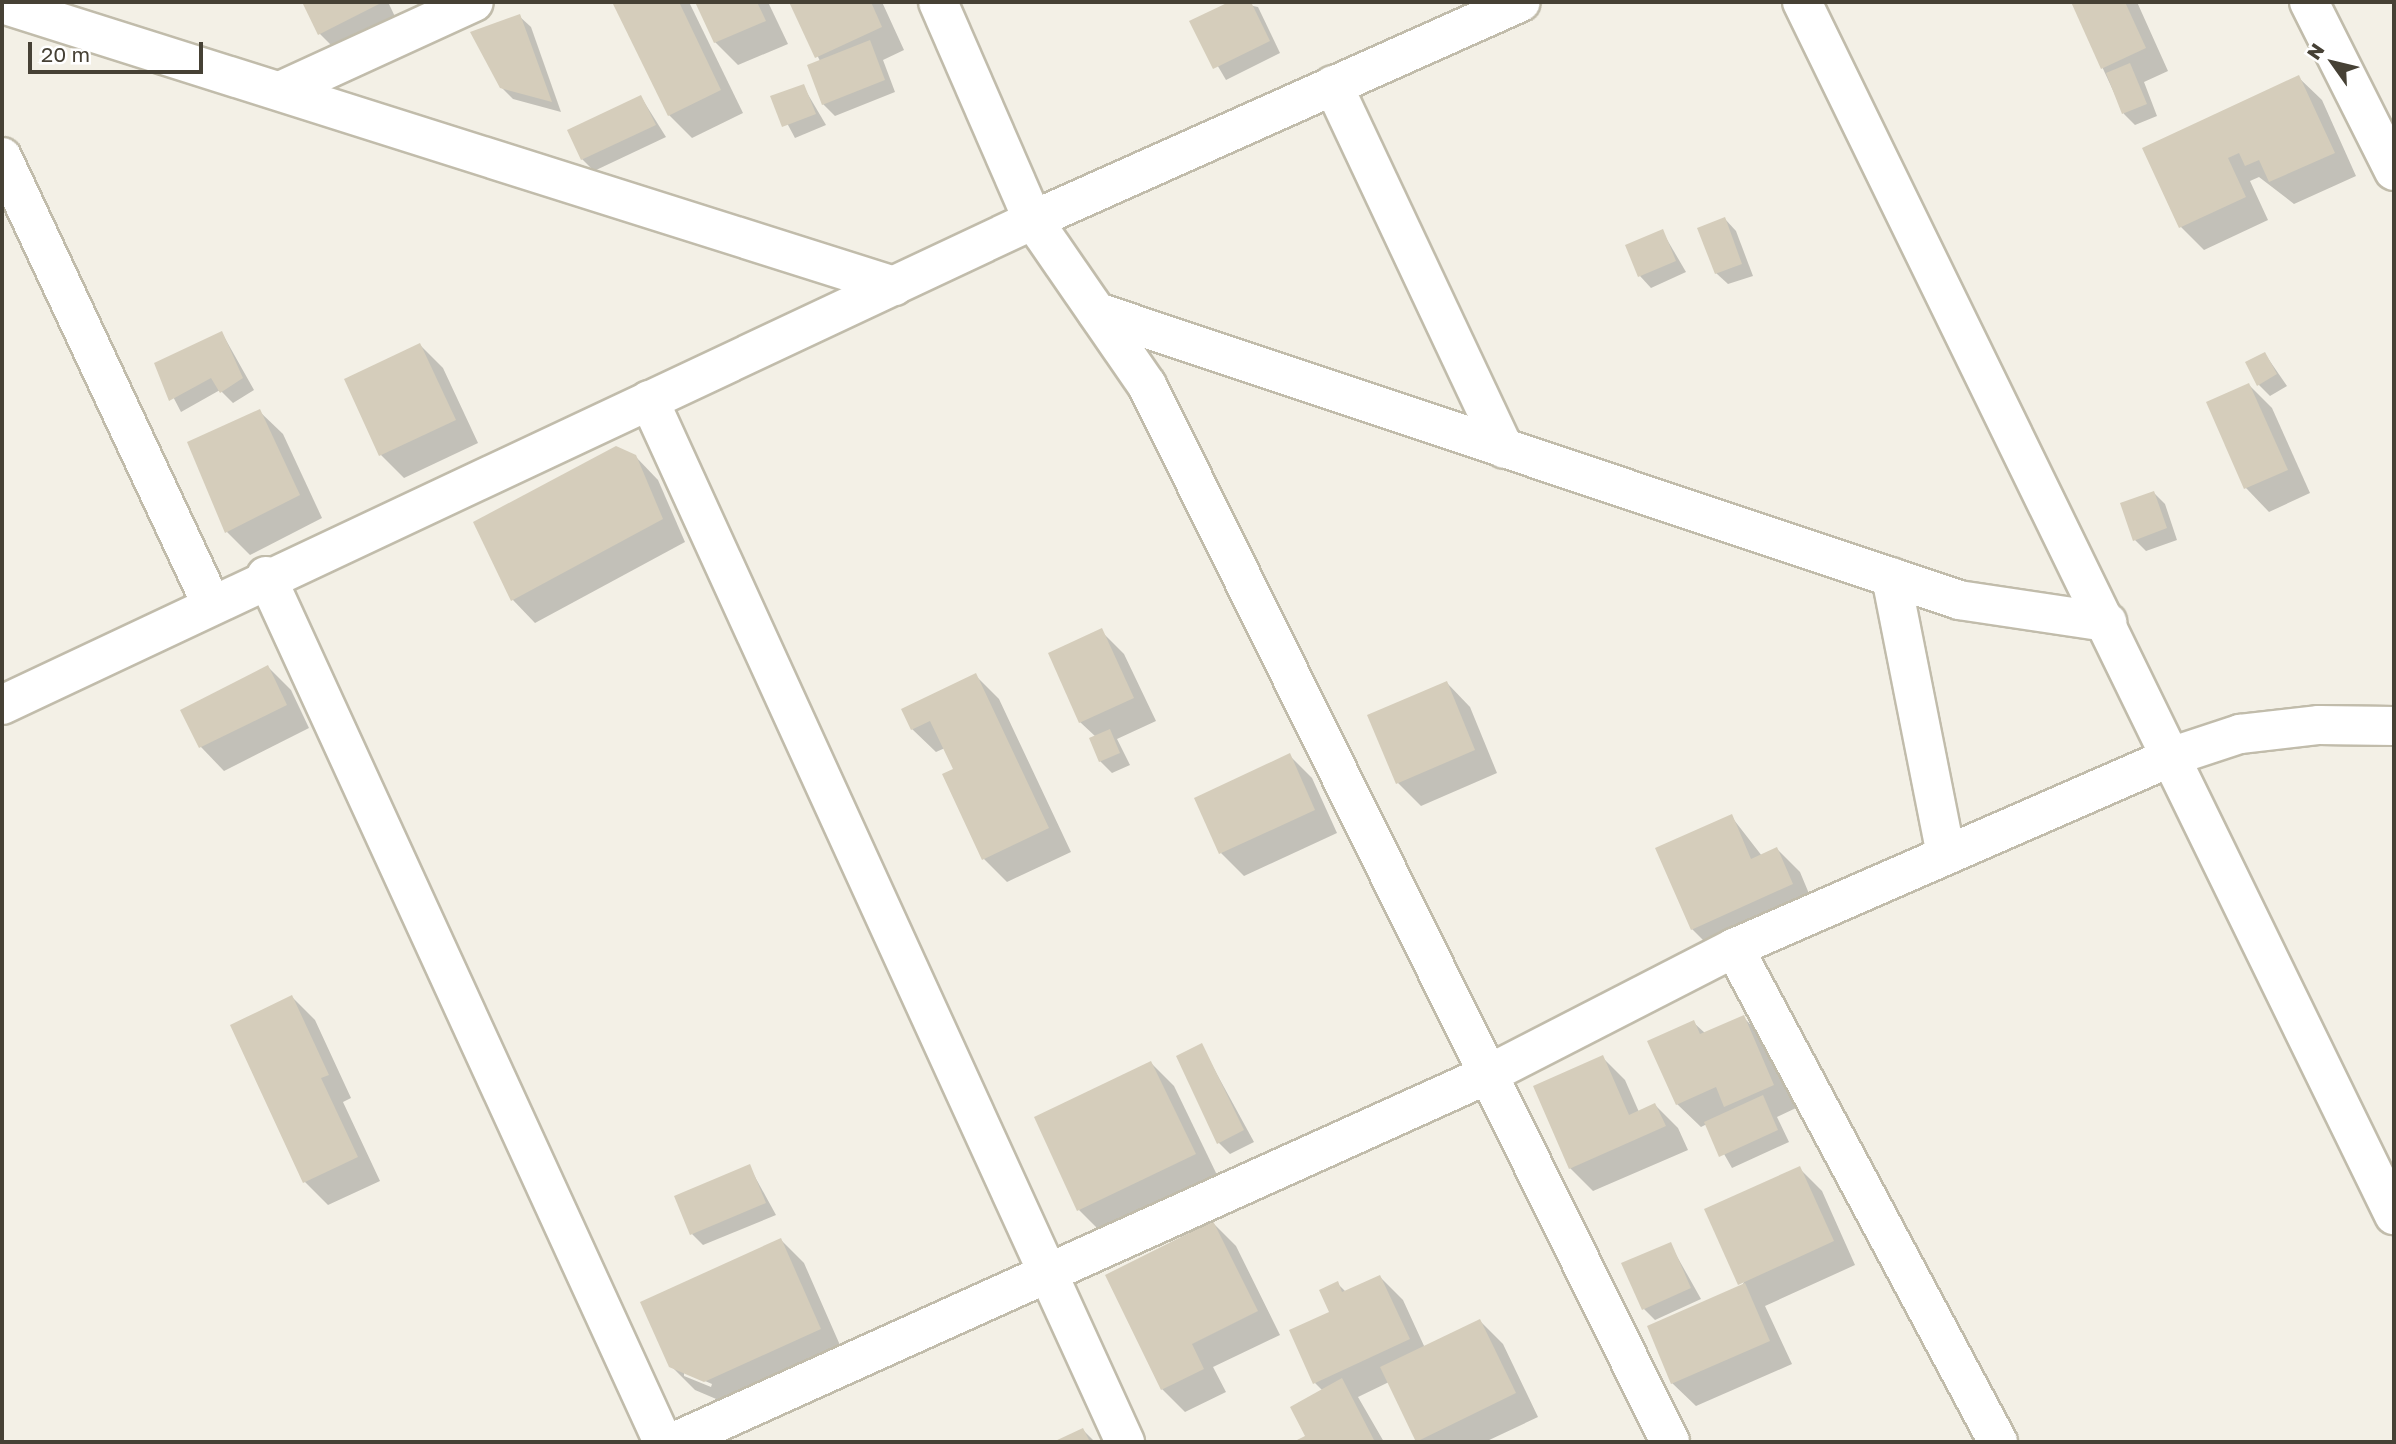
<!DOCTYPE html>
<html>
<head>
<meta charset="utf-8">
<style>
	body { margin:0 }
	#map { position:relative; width:2396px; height:1444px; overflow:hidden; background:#f3f0e6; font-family:"Golos Text",sans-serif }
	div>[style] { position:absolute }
	.shadow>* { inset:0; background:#0003 }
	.building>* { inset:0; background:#d5cdbb }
	.roads { filter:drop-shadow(2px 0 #c1bcab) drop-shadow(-2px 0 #c1bcab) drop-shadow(0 2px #c1bcab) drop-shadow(0 -2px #c1bcab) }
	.minor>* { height:38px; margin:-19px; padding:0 19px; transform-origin:19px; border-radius:19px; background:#fff }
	span { translate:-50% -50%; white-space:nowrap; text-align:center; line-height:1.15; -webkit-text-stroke:7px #fff; paint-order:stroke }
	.frame { position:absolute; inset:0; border:4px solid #464135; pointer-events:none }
	.north { position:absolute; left:2298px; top:28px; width:70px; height:70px; -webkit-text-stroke:5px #fff; paint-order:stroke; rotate:304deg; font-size:19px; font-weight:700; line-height:28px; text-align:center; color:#464135 }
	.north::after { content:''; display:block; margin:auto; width:24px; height:32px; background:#464135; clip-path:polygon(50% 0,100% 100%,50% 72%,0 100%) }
	.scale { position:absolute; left:28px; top:42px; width:175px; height:32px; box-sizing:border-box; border:4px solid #464135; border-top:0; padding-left:9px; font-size:21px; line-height:24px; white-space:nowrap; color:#464135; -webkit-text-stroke:5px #fff; paint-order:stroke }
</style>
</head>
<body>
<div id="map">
	<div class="shadow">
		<i style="clip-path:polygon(304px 2px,388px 2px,400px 27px,343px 57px,320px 34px)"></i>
		<i style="clip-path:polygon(614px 2px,689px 2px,743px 113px,692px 138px,669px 115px)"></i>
		<i style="clip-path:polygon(697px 2px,768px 2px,788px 44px,738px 65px,715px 42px)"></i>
		<i style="clip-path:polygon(791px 2px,882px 2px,904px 50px,883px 60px,895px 92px,835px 116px,823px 104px,820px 61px)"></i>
		<i style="clip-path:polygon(1233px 2px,1258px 7px,1280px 53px,1226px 80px,1192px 22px)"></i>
		<i style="clip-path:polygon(2072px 2px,2137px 2px,2168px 71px,2144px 82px,2157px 116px,2135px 125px,2124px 114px)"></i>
		<i style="clip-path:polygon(519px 16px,531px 27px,561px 112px,513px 99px,501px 87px)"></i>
		<i style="clip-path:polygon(2298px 77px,2322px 100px,2356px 176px,2294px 204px,2259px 177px,2250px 181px,2268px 220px,2204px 250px,2181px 227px,2144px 148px)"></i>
		<i style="clip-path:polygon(803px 86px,826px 125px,795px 138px,773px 97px)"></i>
		<i style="clip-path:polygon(641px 97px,666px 137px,594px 171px,582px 159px)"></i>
		<i style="clip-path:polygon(1725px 219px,1736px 231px,1753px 276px,1728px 284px,1716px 273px)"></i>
		<i style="clip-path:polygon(1662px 231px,1686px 272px,1651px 288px,1640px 276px)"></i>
		<i style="clip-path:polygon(222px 333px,254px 390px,233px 403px,220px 390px,181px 412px,156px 364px)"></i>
		<i style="clip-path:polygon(420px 345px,443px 368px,478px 443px,404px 478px,381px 455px)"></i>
		<i style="clip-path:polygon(2265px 354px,2287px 386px,2270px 396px,2259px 385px)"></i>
		<i style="clip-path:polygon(2249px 385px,2272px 408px,2310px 493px,2269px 512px,2246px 488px,2208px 403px)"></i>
		<i style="clip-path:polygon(259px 411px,283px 434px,322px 518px,250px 555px,227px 532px)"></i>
		<i style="clip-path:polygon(635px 456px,658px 480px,685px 542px,535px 623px,512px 599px)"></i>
		<i style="clip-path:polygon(2154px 493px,2165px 504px,2177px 540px,2146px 551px,2135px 540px)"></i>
		<i style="clip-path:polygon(1101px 631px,1124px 654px,1156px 721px,1117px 739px,1130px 765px,1112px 773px,1100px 761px,1096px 737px,1080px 722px)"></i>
		<i style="clip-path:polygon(268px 667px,291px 690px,309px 728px,224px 771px,201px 747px,182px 711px)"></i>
		<i style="clip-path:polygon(976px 676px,999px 699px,1071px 852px,1007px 882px,984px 859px,944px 775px,956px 770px,945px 748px,936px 752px,912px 729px)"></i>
		<i style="clip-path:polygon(1447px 683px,1470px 707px,1497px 773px,1421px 806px,1398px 783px)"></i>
		<i style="clip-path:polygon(1289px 755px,1312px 778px,1337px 833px,1244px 876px,1221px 853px)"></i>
		<i style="clip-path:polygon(1731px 816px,1762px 856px,1777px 849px,1800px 872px,1815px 908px,1715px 952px,1692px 929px)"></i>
		<i style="clip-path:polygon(292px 997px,315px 1020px,351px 1098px,343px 1102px,380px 1181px,328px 1205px,305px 1182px,232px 1026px)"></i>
		<i style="clip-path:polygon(1743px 1017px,1766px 1040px,1796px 1108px,1777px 1117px,1789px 1142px,1732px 1168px,1707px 1124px,1701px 1127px,1677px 1104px,1693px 1022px,1706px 1034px)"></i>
		<i style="clip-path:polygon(1201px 1045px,1254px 1142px,1230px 1154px,1219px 1143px)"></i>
		<i style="clip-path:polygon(1602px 1057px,1625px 1080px,1639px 1112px,1655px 1105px,1678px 1128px,1688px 1150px,1593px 1191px,1570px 1168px)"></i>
		<i style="clip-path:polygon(1151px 1063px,1174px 1086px,1218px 1177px,1102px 1233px,1079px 1210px)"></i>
		<i style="clip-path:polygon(749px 1166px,776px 1215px,703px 1245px,692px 1234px)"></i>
		<i style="clip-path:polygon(1799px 1168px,1822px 1191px,1855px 1265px,1765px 1306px,1792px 1364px,1696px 1406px,1672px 1383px,1742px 1286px)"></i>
		<i style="clip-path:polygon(1213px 1223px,1236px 1246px,1280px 1335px,1213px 1367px,1226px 1392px,1185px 1412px,1162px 1389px)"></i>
		<i style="clip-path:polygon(evenodd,781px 1240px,804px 1263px,843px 1352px,728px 1404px,695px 1390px,671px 1366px,781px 1240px,684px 1372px,712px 1384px,711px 1387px,684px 1376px,684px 1372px)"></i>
		<i style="clip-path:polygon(1670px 1244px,1701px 1299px,1655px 1320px,1644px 1309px)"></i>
		<i style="clip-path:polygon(1380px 1277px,1403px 1300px,1425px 1348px,1480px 1321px,1503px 1344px,1538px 1417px,1485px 1442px,1419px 1442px,1389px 1382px,1358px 1397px,1384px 1442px,1297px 1442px,1308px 1437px,1323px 1391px,1315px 1383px,1337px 1283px,1346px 1292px)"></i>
		<i style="clip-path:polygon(1083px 1430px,1095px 1442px,1057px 1442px)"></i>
	</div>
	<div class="building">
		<i style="clip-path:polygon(302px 2px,378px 2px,379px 4px,318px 35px)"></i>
		<i style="clip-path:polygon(612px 2px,679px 2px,721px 90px,668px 116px)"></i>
		<i style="clip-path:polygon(695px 2px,757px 2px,766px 21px,714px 43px)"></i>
		<i style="clip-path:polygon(789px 2px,871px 2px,882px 27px,815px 58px)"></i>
		<i style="clip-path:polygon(1229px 2px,1251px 2px,1270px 41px,1213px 69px,1189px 21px)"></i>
		<i style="clip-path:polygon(2071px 2px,2125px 2px,2146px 48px,2101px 69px)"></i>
		<i style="clip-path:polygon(520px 14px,552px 102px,500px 88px,470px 32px)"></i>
		<i style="clip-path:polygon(870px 40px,885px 80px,822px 105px,807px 65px)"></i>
		<i style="clip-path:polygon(2130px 63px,2147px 104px,2122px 114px,2106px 73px)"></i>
		<i style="clip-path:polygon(2299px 75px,2335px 153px,2269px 182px,2259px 160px,2245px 166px,2239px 153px,2228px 158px,2246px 197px,2179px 228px,2142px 148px)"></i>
		<i style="clip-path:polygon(804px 84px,816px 114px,782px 127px,770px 96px)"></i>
		<i style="clip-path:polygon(641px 95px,656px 125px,581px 160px,567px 130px)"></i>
		<i style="clip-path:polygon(1725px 217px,1742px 264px,1715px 274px,1697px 228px)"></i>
		<i style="clip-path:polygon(1663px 229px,1676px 261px,1638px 277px,1625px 245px)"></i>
		<i style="clip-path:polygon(222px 331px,243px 378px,220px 393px,211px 378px,169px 401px,154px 363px)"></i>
		<i style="clip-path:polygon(420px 343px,456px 420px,379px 456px,344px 379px)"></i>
		<i style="clip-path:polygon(2265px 352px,2277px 374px,2257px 386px,2245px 362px)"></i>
		<i style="clip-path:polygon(2249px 383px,2288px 470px,2244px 489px,2206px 402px)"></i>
		<i style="clip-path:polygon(260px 409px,300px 495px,225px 533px,187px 442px)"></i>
		<i style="clip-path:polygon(616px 446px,636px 455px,663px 519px,511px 601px,473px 522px)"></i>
		<i style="clip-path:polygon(2154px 491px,2167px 528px,2133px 541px,2120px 503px)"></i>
		<i style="clip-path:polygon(1102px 628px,1134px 698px,1079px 723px,1048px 653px)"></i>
		<i style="clip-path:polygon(268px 665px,287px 705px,199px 748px,180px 710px)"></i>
		<i style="clip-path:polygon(976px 673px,1049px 828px,982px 860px,942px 774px,953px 769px,930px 721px,911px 730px,901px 709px)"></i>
		<i style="clip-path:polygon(1447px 681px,1475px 750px,1396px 784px,1367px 715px)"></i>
		<i style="clip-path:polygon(1110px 729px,1120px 753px,1099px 762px,1089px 738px)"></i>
		<i style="clip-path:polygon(1290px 753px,1315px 810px,1219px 854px,1194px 798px)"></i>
		<i style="clip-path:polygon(1732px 814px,1751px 859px,1777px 847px,1793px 884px,1691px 930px,1655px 848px)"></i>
		<i style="clip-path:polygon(292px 995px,329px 1075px,321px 1078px,358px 1157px,303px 1183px,230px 1025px)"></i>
		<i style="clip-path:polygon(1744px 1015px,1774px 1085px,1724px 1107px,1716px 1087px,1676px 1105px,1647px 1041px,1694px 1020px,1700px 1034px)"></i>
		<i style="clip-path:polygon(1202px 1043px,1244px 1130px,1217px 1144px,1176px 1056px)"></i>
		<i style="clip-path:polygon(1603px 1055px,1629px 1115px,1655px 1103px,1666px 1126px,1569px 1169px,1533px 1086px)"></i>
		<i style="clip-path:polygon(1151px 1061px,1196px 1154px,1077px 1211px,1034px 1117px)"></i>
		<i style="clip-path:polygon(1763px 1095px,1778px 1130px,1719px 1157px,1704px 1122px)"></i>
		<i style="clip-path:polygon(750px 1164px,766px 1203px,690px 1235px,674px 1196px)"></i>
		<i style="clip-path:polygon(1800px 1166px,1834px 1241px,1738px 1285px,1704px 1209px)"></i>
		<i style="clip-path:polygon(1213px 1221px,1258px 1311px,1192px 1344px,1204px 1369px,1161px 1390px,1105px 1275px)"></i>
		<i style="clip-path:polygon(781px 1238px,821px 1329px,704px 1382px,669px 1367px,640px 1302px)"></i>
		<i style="clip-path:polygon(1671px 1242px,1691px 1288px,1642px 1310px,1621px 1263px)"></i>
		<i style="clip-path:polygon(1380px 1275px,1410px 1339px,1313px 1384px,1289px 1330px,1329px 1312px,1319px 1290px,1338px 1281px,1342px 1292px)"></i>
		<i style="clip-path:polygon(1745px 1283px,1770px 1341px,1671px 1384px,1647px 1326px)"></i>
		<i style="clip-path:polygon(1480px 1319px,1516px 1393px,1416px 1442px,1380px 1367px)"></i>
		<i style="clip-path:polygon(1342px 1378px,1375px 1442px,1293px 1442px,1305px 1436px,1290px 1407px)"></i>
		<i style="clip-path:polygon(1083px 1428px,1090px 1442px,1053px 1442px)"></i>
	</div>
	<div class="roads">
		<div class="minor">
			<i style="left:938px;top:2px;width:238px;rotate:66.5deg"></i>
			<i style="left:1033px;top:220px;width:201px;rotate:55.4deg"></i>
			<i style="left:1147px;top:385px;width:1179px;rotate:63.67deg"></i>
			<i style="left:1802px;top:2px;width:1350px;rotate:63.99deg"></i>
			<i style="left:2309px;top:2px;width:189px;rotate:63.3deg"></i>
			<i style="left:2px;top:4px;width:936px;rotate:17.54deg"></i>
			<i style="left:1333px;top:85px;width:402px;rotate:64.8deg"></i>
			<i style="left:280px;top:91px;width:213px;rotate:-24.6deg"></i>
			<i style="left:2px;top:157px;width:491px;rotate:64.9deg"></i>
			<i style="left:1097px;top:312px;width:909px;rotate:18.47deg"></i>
			<i style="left:1959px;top:600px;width:150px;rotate:8.5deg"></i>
			<i style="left:649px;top:400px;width:1146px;rotate:65.45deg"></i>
			<i style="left:266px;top:576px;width:953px;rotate:65.37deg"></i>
			<i style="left:1891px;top:577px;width:283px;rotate:78.8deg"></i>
			<i style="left:2px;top:705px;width:1139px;rotate:-25.19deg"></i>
			<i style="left:1033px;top:220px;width:534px;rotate:-24.07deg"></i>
			<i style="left:1734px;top:948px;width:560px;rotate:61.88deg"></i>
			<i style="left:674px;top:1442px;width:892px;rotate:-24.3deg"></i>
			<i style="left:1487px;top:1075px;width:278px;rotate:-27.2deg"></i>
			<i style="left:1734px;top:948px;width:479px;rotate:-23.6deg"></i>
			<i style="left:2173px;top:756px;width:71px;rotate:-18.2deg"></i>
			<i style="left:2240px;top:734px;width:80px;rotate:-6.5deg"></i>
			<i style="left:2319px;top:725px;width:75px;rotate:0.8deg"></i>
		</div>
	</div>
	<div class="frame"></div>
	<div class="north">N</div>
	<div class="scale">20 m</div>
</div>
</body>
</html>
